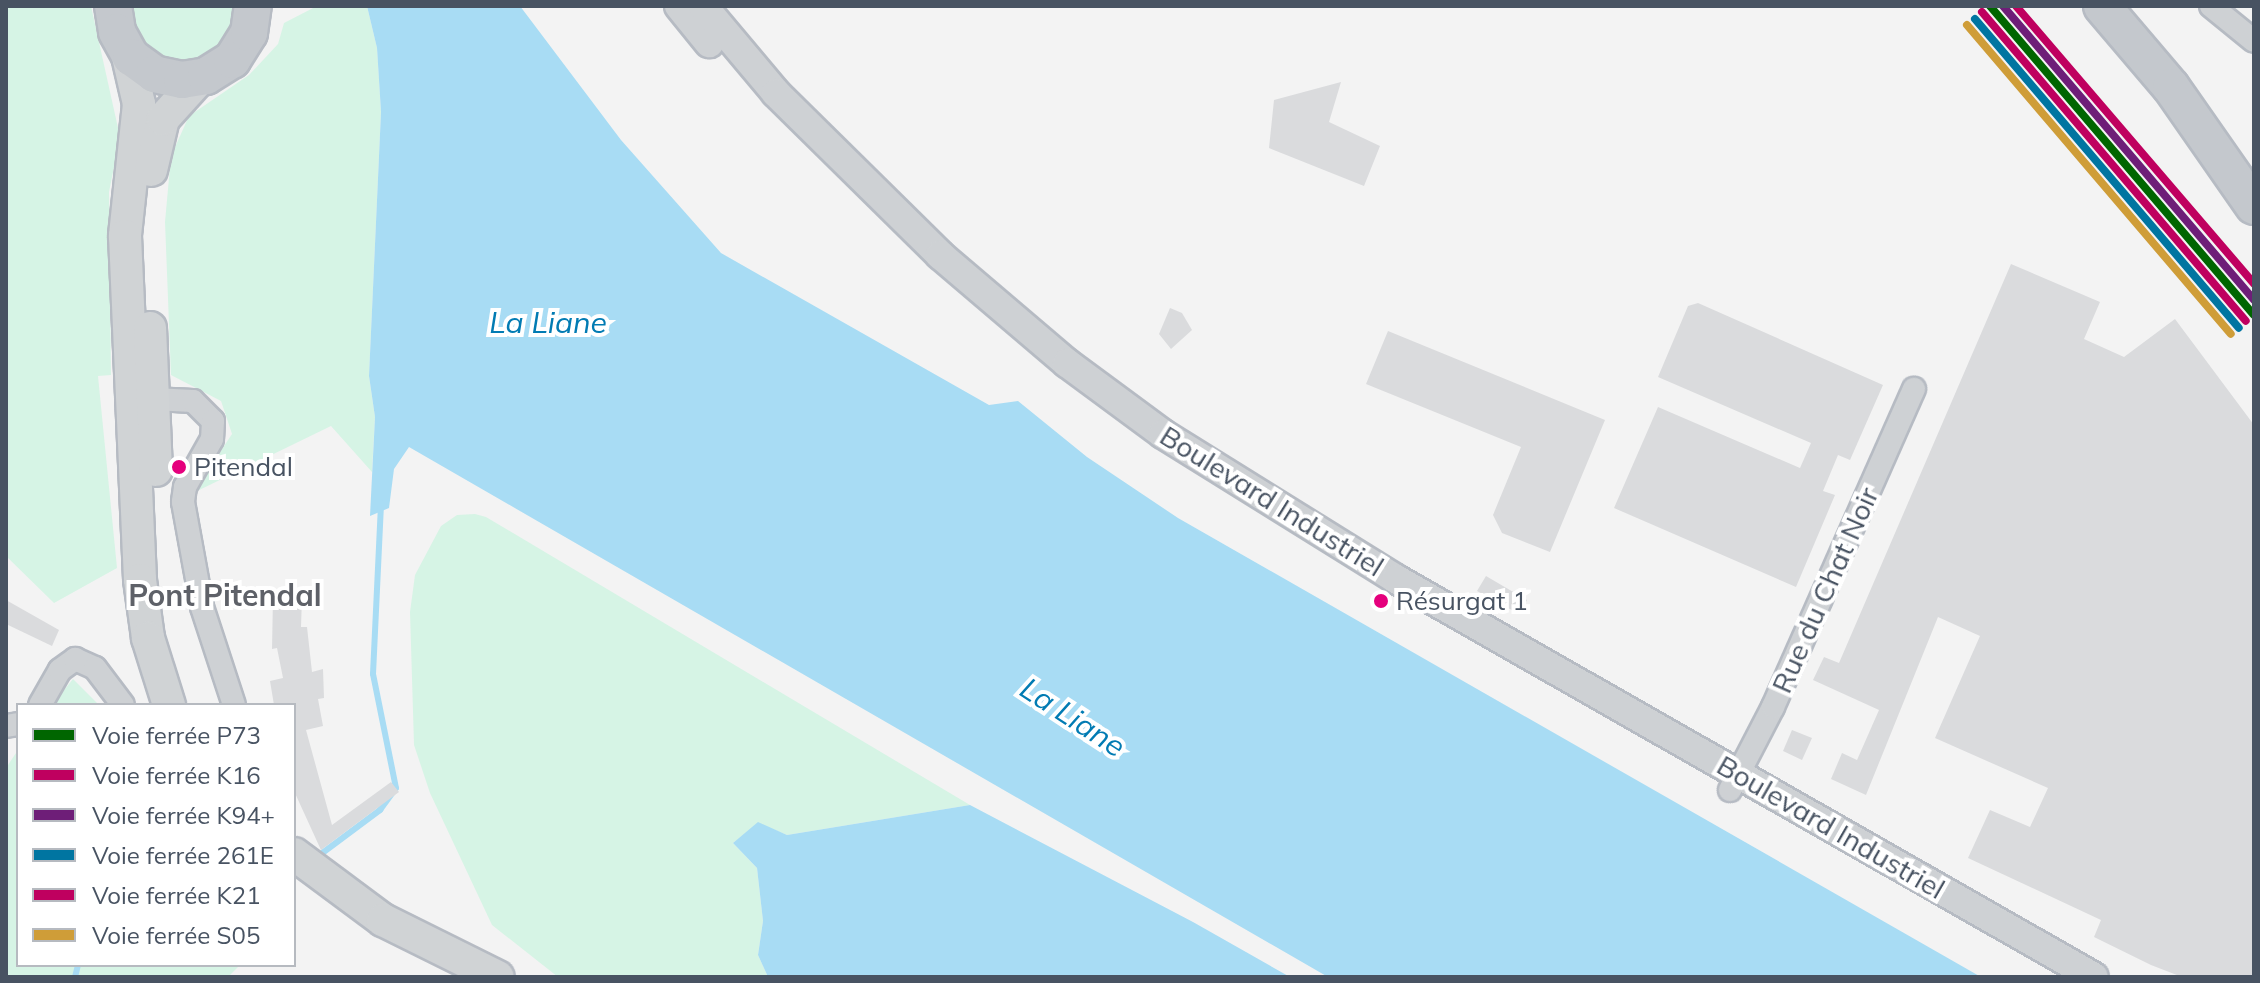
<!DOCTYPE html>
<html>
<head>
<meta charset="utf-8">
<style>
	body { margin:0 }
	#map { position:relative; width:2260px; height:983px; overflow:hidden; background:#f3f3f3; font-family:Mulish,sans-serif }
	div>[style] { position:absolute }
	.green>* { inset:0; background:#d6f4e5 }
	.water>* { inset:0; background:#a8dcf4 }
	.stream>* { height:6px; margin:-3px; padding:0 3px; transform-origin:3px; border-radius:3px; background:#a8dcf4 }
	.building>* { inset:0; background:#dadbdd }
	.roads { filter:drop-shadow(2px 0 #b6bbc3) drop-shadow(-2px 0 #b6bbc3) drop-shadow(0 2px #b6bbc3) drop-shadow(0 -2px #b6bbc3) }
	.minor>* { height:22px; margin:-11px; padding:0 11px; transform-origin:11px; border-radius:11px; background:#ced1d4 }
	.tertiary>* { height:28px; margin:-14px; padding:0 14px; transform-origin:14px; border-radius:14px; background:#ced1d4 }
	.secondary>* { height:32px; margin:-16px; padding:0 16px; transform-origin:16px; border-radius:16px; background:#d0d3d5 }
	.trunk>* { height:36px; margin:-18px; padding:0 18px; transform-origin:18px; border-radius:18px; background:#c4c8cd }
	.rail-1>* { height:8px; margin:-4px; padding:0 4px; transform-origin:4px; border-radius:4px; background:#060 }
	.rail-2>* { height:8px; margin:-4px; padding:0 4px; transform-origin:4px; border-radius:4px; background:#bf005f }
	.rail-3>* { height:8px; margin:-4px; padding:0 4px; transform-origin:4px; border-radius:4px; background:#6e1e78 }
	.rail-4>* { height:8px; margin:-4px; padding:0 4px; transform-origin:4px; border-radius:4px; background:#0075a1 }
	.rail-5>* { height:8px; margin:-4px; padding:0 4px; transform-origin:4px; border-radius:4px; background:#bf005f }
	.rail-6>* { height:8px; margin:-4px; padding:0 4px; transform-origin:4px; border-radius:4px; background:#cf9d38 }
	.dots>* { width:22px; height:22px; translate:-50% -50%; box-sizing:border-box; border:4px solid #fff; border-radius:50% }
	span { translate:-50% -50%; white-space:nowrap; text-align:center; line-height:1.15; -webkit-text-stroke:8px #fff; paint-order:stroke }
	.bus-label { font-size:26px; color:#485362 }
	.left { translate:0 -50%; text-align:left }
	.street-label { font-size:28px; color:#485362 }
	.water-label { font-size:30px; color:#017bb3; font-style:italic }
	.neighbourhood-label { font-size:30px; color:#5e6168; font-weight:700 }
	.frame { position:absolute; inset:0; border:8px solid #485362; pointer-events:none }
	.legend { position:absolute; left:16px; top:703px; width:280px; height:264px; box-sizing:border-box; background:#fff; border:2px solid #b6bac0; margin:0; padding:10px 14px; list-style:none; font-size:24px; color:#485362 }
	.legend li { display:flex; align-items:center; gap:16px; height:40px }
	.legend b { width:40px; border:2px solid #b6bac0 }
</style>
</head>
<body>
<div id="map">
	<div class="green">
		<i style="clip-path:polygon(6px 6px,91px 6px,120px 137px,109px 192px,111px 375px,98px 376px,117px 568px,54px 603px,6px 556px)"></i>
		<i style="clip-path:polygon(128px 6px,238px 6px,238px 22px,219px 53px,179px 66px,142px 48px)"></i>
		<i style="clip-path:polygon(317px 6px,367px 6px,377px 48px,381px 112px,369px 376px,375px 417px,372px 472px,331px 426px,193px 493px,232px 434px,221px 401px,171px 375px,165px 222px,171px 156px,189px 116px,249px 75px,278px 44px,284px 23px)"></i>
		<i style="clip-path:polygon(475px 514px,486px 517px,970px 805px,787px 835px,758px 823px,733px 843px,757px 868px,763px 921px,758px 955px,768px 977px,558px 977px,492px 925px,430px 793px,414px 745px,410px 612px,415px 575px,441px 526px,457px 515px)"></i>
		<i style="clip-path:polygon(73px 679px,99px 705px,52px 705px)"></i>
		<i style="clip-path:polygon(18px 750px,18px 965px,240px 965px,228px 977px,6px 977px,6px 768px)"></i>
	</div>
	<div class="water">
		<i style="clip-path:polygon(367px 6px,520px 6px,621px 140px,721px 253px,989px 405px,1018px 401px,1087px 457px,1178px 518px,1981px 977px,1328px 977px,409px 447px,394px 469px,389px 508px,370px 516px,375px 417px,369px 376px,381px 112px,377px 48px)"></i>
		<i style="clip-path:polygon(970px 805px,1193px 922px,1290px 977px,768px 977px,758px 955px,763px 921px,757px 868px,733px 843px,758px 822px,787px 835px)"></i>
	</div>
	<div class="stream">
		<i style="left:321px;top:854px;width:74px;rotate:-36.7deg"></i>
		<i style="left:380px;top:810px;width:27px;rotate:-54deg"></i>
		<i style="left:396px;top:788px;width:116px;rotate:-101.4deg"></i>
		<i style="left:373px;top:674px;width:171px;rotate:-87.3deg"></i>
		<i style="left:75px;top:977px;width:12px;rotate:-76deg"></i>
	</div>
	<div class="building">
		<i style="clip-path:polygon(1341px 82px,1329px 122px,1380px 146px,1364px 186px,1269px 148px,1274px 100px)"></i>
		<i style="clip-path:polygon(2011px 264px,2100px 302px,2084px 339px,2124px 357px,2175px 319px,2254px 425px,2254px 977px,2182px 977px,2151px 965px,2094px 937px,2101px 920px,1968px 858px,1990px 810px,2030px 827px,2048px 788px,1935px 738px,1980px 636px,1938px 617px,1866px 795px,1831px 779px,1842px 753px,1857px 760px,1879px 710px,1813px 680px,1824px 657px,1839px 663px)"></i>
		<i style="clip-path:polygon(1698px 303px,1883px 385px,1850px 460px,1838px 455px,1823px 491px,1835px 495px,1796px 587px,1614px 508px,1658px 407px,1800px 468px,1811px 443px,1658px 377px,1688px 306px)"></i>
		<i style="clip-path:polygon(1170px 308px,1182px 313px,1192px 330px,1171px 349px,1159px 334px)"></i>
		<i style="clip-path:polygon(1388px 331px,1605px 420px,1550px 552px,1502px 533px,1493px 515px,1521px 447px,1366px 384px)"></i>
		<i style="clip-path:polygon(1486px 576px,1527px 600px,1519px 614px,1477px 591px)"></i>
		<i style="clip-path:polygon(273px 597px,302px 597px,301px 627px,307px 627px,312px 672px,323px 669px,324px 698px,318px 699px,323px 726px,306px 730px,332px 825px,391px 782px,399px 792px,321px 850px,294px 791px,294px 705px,274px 705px,270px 681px,283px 678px,277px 648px,272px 649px)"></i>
		<i style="clip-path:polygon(6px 600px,59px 630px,52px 646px,6px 624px)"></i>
		<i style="clip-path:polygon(1792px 730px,1812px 738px,1802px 760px,1783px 751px)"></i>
	</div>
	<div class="roads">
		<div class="minor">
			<i style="left:2211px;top:6px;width:55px;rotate:39.1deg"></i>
			<i style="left:144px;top:393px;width:11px;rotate:34deg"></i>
			<i style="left:153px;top:399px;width:40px;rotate:2.9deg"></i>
			<i style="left:193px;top:401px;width:28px;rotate:45deg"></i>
			<i style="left:213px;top:421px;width:18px;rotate:93deg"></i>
			<i style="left:212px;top:439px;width:55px;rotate:119.4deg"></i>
			<i style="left:185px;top:487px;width:15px;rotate:98deg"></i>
			<i style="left:183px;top:502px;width:107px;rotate:79.7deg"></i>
			<i style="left:202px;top:607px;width:103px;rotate:71.9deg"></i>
			<i style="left:40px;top:705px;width:40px;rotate:-60.3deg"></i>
			<i style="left:60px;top:670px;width:19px;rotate:-36deg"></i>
			<i style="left:75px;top:659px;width:22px;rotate:24deg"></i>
			<i style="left:95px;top:668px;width:46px;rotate:52.9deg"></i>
			<i style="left:6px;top:726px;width:12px;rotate:-9deg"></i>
			<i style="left:1730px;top:790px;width:93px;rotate:-62.6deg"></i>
			<i style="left:1773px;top:707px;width:348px;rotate:-66.1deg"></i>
		</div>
		<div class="tertiary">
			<i style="left:679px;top:6px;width:48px;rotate:51deg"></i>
			<i style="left:703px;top:6px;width:114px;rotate:50deg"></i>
			<i style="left:776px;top:93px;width:231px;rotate:44.6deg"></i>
			<i style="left:940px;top:255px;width:167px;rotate:40.4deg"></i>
			<i style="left:1067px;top:363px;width:119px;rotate:36.5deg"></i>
			<i style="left:1163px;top:434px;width:274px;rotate:31.9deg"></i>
			<i style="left:1396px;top:579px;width:803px;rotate:29.69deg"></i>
		</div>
		<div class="secondary">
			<i style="left:127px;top:52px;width:53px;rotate:77deg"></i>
			<i style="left:139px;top:104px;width:133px;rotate:96.1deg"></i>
			<i style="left:125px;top:236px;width:344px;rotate:87.5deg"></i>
			<i style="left:140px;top:580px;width:59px;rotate:82.1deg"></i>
			<i style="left:148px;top:638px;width:70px;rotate:72.6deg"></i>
			<i style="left:151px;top:170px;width:52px;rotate:-76.8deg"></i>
			<i style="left:163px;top:119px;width:55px;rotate:-47.9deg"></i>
			<i style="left:150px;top:328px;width:142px;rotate:87.6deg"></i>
			<i style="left:294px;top:854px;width:111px;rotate:36.6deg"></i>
			<i style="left:383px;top:920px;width:128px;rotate:26.4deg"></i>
		</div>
		<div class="trunk">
			<i style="left:113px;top:6px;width:26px;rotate:81deg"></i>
			<i style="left:117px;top:32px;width:29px;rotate:61deg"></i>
			<i style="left:131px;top:57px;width:29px;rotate:36deg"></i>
			<i style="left:154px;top:74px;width:29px;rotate:12deg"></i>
			<i style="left:182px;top:80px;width:24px;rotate:-9deg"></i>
			<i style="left:206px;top:76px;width:31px;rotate:-32deg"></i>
			<i style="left:232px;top:60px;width:32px;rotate:-58deg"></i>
			<i style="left:249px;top:33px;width:27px;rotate:-82deg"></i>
			<i style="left:2102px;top:6px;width:106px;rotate:49.6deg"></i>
			<i style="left:2171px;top:87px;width:145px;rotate:55.1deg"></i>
		</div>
	</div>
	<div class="rail-1">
		<i style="left:1990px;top:6px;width:406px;rotate:49.5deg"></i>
	</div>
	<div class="rail-2">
		<i style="left:1982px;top:12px;width:406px;rotate:49.5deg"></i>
	</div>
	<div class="rail-3">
		<i style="left:2003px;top:6px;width:387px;rotate:49.5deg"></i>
	</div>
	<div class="rail-4">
		<i style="left:1975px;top:19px;width:406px;rotate:49.5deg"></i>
	</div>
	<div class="rail-5">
		<i style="left:2016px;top:6px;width:366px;rotate:49.4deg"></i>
	</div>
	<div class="rail-6">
		<i style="left:1967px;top:25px;width:406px;rotate:49.5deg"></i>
	</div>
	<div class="dots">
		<i style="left:179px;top:467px;background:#e5007d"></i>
		<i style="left:1381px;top:601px;background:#e5007d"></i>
	</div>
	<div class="bus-label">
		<span class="left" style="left:194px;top:467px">Pitendal</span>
		<span class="left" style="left:1396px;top:601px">Résurgat 1</span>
	</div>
	<div class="street-label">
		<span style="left:1272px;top:501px;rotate:32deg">Boulevard Industriel</span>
		<span style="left:1825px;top:590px;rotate:-66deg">Rue du Chat Noir</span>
		<span style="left:1831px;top:827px;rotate:30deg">Boulevard Industriel</span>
	</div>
	<div class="water-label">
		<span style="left:548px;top:322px">La Liane</span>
		<span style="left:1073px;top:717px;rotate:33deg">La Liane</span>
	</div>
	<div class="neighbourhood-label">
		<span style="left:225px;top:595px">Pont Pitendal</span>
	</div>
	<div class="frame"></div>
	<ul class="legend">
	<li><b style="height:10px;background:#060"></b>Voie ferrée P73</li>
	<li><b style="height:10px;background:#bf005f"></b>Voie ferrée K16</li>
	<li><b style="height:10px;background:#6e1e78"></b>Voie ferrée K94+</li>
	<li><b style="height:10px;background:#0075a1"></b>Voie ferrée 261E</li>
	<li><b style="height:10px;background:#bf005f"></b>Voie ferrée K21</li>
	<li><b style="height:10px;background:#cf9d38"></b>Voie ferrée S05</li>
	</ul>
</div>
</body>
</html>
